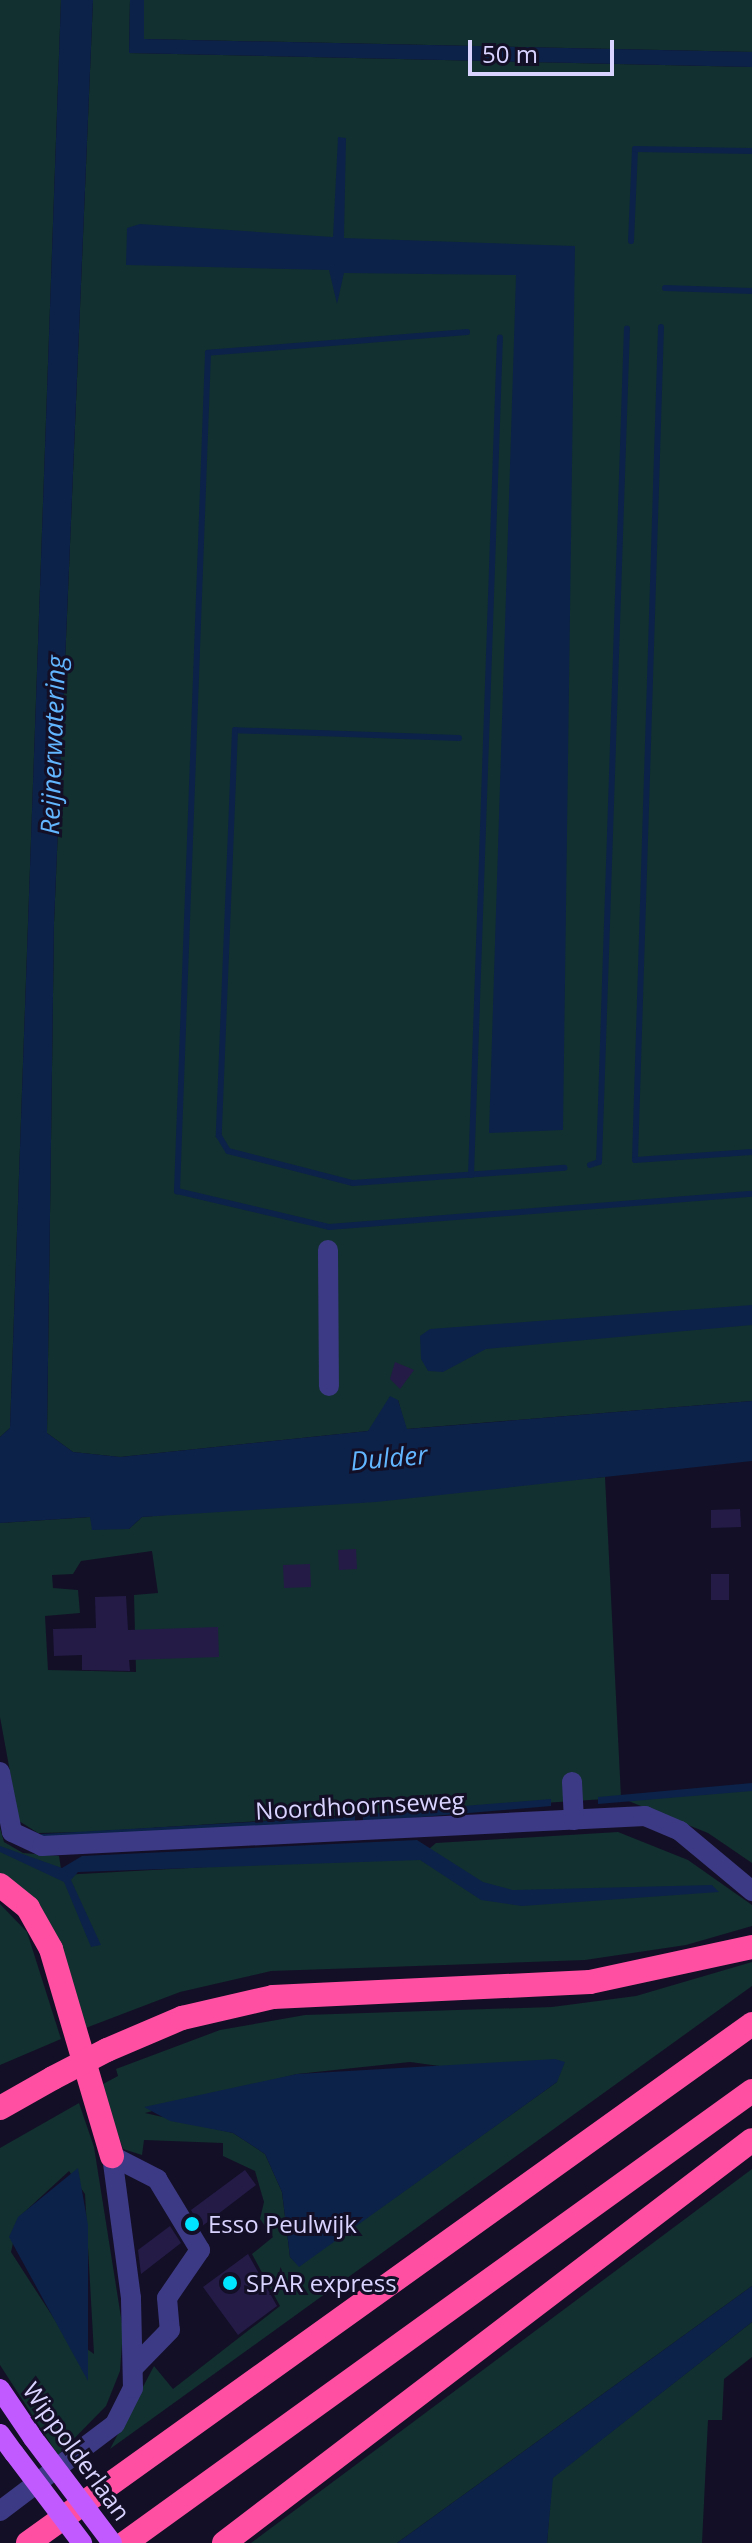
<!DOCTYPE html>
<html>
<head>
<meta charset="utf-8">
<style>
	body { margin:0 }
	#map { position:relative; width:752px; height:2543px; overflow:hidden; background:#130f26; font-family:"Open Sans",sans-serif }
	div>[style] { position:absolute }
	.green>* { inset:0; background:#12302f }
	.water>* { inset:0; background:#0c2248 }
	.stream>* { height:6px; margin:-3px; padding:0 3px; transform-origin:3px; border-radius:3px; background:#0c2248 }
	.building>* { inset:0; background:#241b47 }
	.minor>* { height:20px; margin:-10px; padding:0 10px; transform-origin:10px; border-radius:10px; background:#3d3a85 }
	.major>* { height:20px; margin:-10px; padding:0 10px; transform-origin:10px; border-radius:10px; background:#c25bff }
	.highway>* { height:24px; margin:-12px; padding:0 12px; transform-origin:12px; border-radius:12px; background:#ff4fa3 }
	.major-bridge>* { height:20px; margin:-10px; padding:0 10px; transform-origin:10px; border-radius:10px; background:#c25bff }
	.highway-bridge>* { height:24px; margin:-12px; padding:0 12px; transform-origin:12px; border-radius:12px; background:#ff4fa3 }
	.dots>* { width:22px; height:22px; translate:-50% -50%; box-sizing:border-box; border:4px solid #130f26; border-radius:50% }
	span { translate:-50% -50%; white-space:nowrap; text-align:center; line-height:1.15; -webkit-text-stroke:6px #130f26; paint-order:stroke }
	.street-label { font-size:24px; color:#d9d4ff }
	.poi-label { font-size:24px; color:#d9d4ff }
	.left { translate:0 -50%; text-align:left }
	.water-label { font-size:26px; color:#62b6ff; font-style:italic }
	.scale { position:absolute; left:468px; top:40px; width:146px; height:36px; box-sizing:border-box; border:4px solid #d9d4ff; border-top:0; padding-left:10px; font-size:24px; line-height:28px; white-space:nowrap; color:#d9d4ff; -webkit-text-stroke:6px #130f26; paint-order:stroke }
</style>
</head>
<body>
<div id="map">
	<div class="green">
		<i style="clip-path:polygon(0 0,61px 0,10px 1428px,0 1437px)"></i>
		<i style="clip-path:polygon(93px 0,130px 0,129px 53px,752px 67px,752px 1401px,406px 1429px,398px 1400px,368px 1431px,120px 1457px,73px 1452px,47px 1433px,54px 923px)"></i>
		<i style="clip-path:polygon(144px 0,752px 0,752px 52px,143px 39px)"></i>
		<i style="clip-path:polygon(evenodd,605px 1477px,621px 1797px,752px 1786px,752px 1863px,708px 1833px,621px 1798px,87px 1832px,38px 1833px,19px 1821px,0 1717px,0 1523px,90px 1517px,129px 1529px,142px 1517px,605px 1477px,152px 1551px,158px 1593px,134px 1595px,136px 1672px,48px 1670px,45px 1616px,80px 1613px,78px 1590px,53px 1588px,52px 1575px,73px 1574px,81px 1561px,152px 1551px)"></i>
		<i style="clip-path:polygon(0 1828px,4px 1842px,23px 1853px,59px 1856px,62px 1875px,422px 1855px,436px 1843px,618px 1832px,688px 1860px,752px 1905px,752px 1926px,686px 1945px,585px 1960px,271px 1971px,180px 1992px,83px 2029px,0 1877px)"></i>
		<i style="clip-path:polygon(0 1904px,27px 1932px,61px 2039px,0 2065px)"></i>
		<i style="clip-path:polygon(evenodd,752px 1962px,752px 1986px,110px 2449px,154px 2366px,173px 2389px,280px 2306px,252px 2254px,273px 2237px,260px 2219px,264px 2202px,255px 2171px,223px 2156px,223px 2143px,144px 2140px,142px 2155px,123px 2149px,101px 2085px,118px 2076px,116px 2069px,220px 2030px,305px 2015px,552px 2007px,636px 1996px,752px 1962px,410px 2062px,557px 2082px,299px 2266px,290px 2257px,282px 2192px,265px 2154px,233px 2133px,145px 2113px,297px 2074px,410px 2062px)"></i>
		<i style="clip-path:polygon(evenodd,79px 2103px,94px 2147px,123px 2330px,120px 2371px,106px 2406px,58px 2455px,0 2365px,0 2148px,79px 2103px,69px 2171px,85px 2194px,94px 2354px,62px 2331px,11px 2252px,19px 2217px,69px 2171px)"></i>
		<i style="clip-path:polygon(752px 2169px,752px 2286px,397px 2543px,251px 2543px)"></i>
		<i style="clip-path:polygon(752px 2322px,752px 2357px,724px 2379px,722px 2420px,708px 2420px,702px 2543px,547px 2543px,552px 2478px)"></i>
	</div>
	<div class="water">
		<i style="clip-path:polygon(61px 0,93px 0,54px 923px,47px 1433px,73px 1452px,120px 1457px,368px 1431px,390px 1396px,398px 1400px,407px 1429px,752px 1401px,752px 1461px,376px 1502px,142px 1517px,129px 1529px,92px 1530px,90px 1517px,0 1523px,0 1437px,10px 1428px)"></i>
		<i style="clip-path:polygon(130px 0,144px 0,144px 39px,752px 52px,752px 67px,129px 53px)"></i>
		<i style="clip-path:polygon(338px 137px,346px 138px,344px 238px,575px 246px,563px 1130px,489px 1133px,516px 275px,344px 273px,337px 304px,329px 270px,126px 265px,127px 228px,140px 224px,333px 237px)"></i>
		<i style="clip-path:polygon(752px 1305px,752px 1325px,486px 1349px,443px 1372px,428px 1371px,421px 1359px,420px 1336px,430px 1329px)"></i>
		<i style="clip-path:polygon(752px 1783px,752px 1791px,598px 1804px,598px 1797px)"></i>
		<i style="clip-path:polygon(551px 1799px,551px 1806px,363px 1822px,363px 1814px)"></i>
		<i style="clip-path:polygon(355px 1816px,355px 1823px,42px 1841px,41px 1834px)"></i>
		<i style="clip-path:polygon(417px 1840px,483px 1882px,513px 1890px,712px 1885px,719px 1892px,522px 1906px,481px 1900px,420px 1860px,78px 1872px,71px 1880px,101px 1945px,91px 1947px,64px 1882px,0 1852px,0 1846px,62px 1868px,82px 1856px)"></i>
		<i style="clip-path:polygon(555px 2059px,565px 2062px,557px 2082px,299px 2267px,290px 2257px,282px 2192px,265px 2154px,233px 2133px,170px 2121px,144px 2107px,297px 2074px)"></i>
		<i style="clip-path:polygon(78px 2168px,88px 2225px,88px 2381px,9px 2237px,18px 2217px)"></i>
		<i style="clip-path:polygon(752px 2286px,752px 2322px,553px 2478px,547px 2543px,397px 2543px)"></i>
	</div>
	<div class="stream">
		<i style="left:631px;top:241px;width:92px;rotate:-87.5deg"></i>
		<i style="left:635px;top:149px;width:117px;rotate:1deg"></i>
		<i style="left:665px;top:288px;width:87px;rotate:2deg"></i>
		<i style="left:661px;top:327px;width:833px;rotate:91.79deg"></i>
		<i style="left:635px;top:1160px;width:117px;rotate:-3.9deg"></i>
		<i style="left:467px;top:332px;width:260px;rotate:175.4deg"></i>
		<i style="left:208px;top:353px;width:839px;rotate:92.12deg"></i>
		<i style="left:177px;top:1191px;width:156px;rotate:13.3deg"></i>
		<i style="left:329px;top:1227px;width:424px;rotate:-4.5deg"></i>
		<i style="left:459px;top:738px;width:224px;rotate:-178deg"></i>
		<i style="left:235px;top:730px;width:406px;rotate:92.3deg"></i>
		<i style="left:219px;top:1136px;width:17px;rotate:59deg"></i>
		<i style="left:228px;top:1151px;width:129px;rotate:14.4deg"></i>
		<i style="left:353px;top:1183px;width:212px;rotate:-4.1deg"></i>
		<i style="left:590px;top:1165px;width:9px;rotate:-18deg"></i>
		<i style="left:599px;top:1162px;width:834px;rotate:-88.08deg"></i>
		<i style="left:471px;top:1175px;width:838px;rotate:-88.02deg"></i>
	</div>
	<div class="building">
		<i style="clip-path:polygon(395px 1362px,414px 1370px,400px 1389px,390px 1379px)"></i>
		<i style="clip-path:polygon(740px 1509px,741px 1527px,711px 1528px,711px 1510px)"></i>
		<i style="clip-path:polygon(356px 1549px,357px 1569px,339px 1570px,338px 1550px)"></i>
		<i style="clip-path:polygon(310px 1564px,311px 1587px,284px 1588px,283px 1565px)"></i>
		<i style="clip-path:polygon(711px 1574px,729px 1574px,729px 1600px,711px 1600px)"></i>
		<i style="clip-path:polygon(126px 1596px,128px 1630px,218px 1627px,219px 1657px,129px 1660px,130px 1671px,82px 1670px,82px 1655px,54px 1656px,53px 1629px,96px 1628px,95px 1597px)"></i>
		<i style="clip-path:polygon(245px 2170px,256px 2185px,201px 2227px,191px 2210px)"></i>
		<i style="clip-path:polygon(170px 2226px,181px 2243px,141px 2274px,138px 2250px)"></i>
		<i style="clip-path:polygon(248px 2254px,277px 2306px,238px 2335px,203px 2287px)"></i>
	</div>
	<div class="minor">
		<i style="left:328px;top:1250px;width:136px;rotate:89.6deg"></i>
		<i style="left:0;top:1772px;width:61px;rotate:78.7deg"></i>
		<i style="left:12px;top:1832px;width:33px;rotate:25deg"></i>
		<i style="left:42px;top:1846px;width:604px;rotate:-2.85deg"></i>
		<i style="left:645px;top:1816px;width:38px;rotate:23deg"></i>
		<i style="left:680px;top:1831px;width:94px;rotate:39.8deg"></i>
		<i style="left:572px;top:1782px;width:38px;rotate:87deg"></i>
		<i style="left:112px;top:2156px;width:51px;rotate:27.1deg"></i>
		<i style="left:157px;top:2179px;width:83px;rotate:58.8deg"></i>
		<i style="left:200px;top:2250px;width:58px;rotate:124.5deg"></i>
		<i style="left:167px;top:2298px;width:32px;rotate:85deg"></i>
		<i style="left:170px;top:2330px;width:52px;rotate:134.2deg"></i>
		<i style="left:0;top:2511px;width:144px;rotate:-37.1deg"></i>
		<i style="left:115px;top:2424px;width:40px;rotate:-63.4deg"></i>
		<i style="left:133px;top:2388px;width:90px;rotate:-91.3deg"></i>
		<i style="left:131px;top:2298px;width:143px;rotate:-97.6deg"></i>
	</div>
	<div class="major">
		<i style="left:0;top:2389px;width:59px;rotate:56deg"></i>
		<i style="left:0;top:2434px;width:24px;rotate:54deg"></i>
	</div>
	<div class="highway">
		<i style="left:0;top:1885px;width:36px;rotate:39deg"></i>
		<i style="left:28px;top:1908px;width:47px;rotate:60.7deg"></i>
		<i style="left:51px;top:1949px;width:216px;rotate:73.6deg"></i>
		<i style="left:107px;top:2050px;width:82px;rotate:-23.1deg"></i>
		<i style="left:182px;top:2018px;width:93px;rotate:-13deg"></i>
		<i style="left:273px;top:1997px;width:317px;rotate:-2.7deg"></i>
		<i style="left:590px;top:1982px;width:166px;rotate:-12.2deg"></i>
		<i style="left:0;top:2108px;width:61px;rotate:-29.5deg"></i>
		<i style="left:28px;top:2543px;width:891px;rotate:-35.63deg"></i>
		<i style="left:125px;top:2543px;width:773px;rotate:-35.79deg"></i>
		<i style="left:224px;top:2543px;width:664px;rotate:-37.35deg"></i>
	</div>
	<div class="major-bridge">
		<i style="left:33px;top:2438px;width:131px;rotate:53deg"></i>
		<i style="left:14px;top:2453px;width:113px;rotate:52.9deg"></i>
	</div>
	<div class="highway-bridge">
		<i style="left:53px;top:2078px;width:61px;rotate:-27.4deg"></i>
	</div>
	<div class="dots">
		<i style="left:192px;top:2224px;background:#00e5ff"></i>
		<i style="left:230px;top:2283px;background:#00e5ff"></i>
	</div>
	<div class="street-label">
		<span style="left:360px;top:1805px;rotate:-3deg">Noordhoornseweg</span>
		<span style="left:77px;top:2451px;rotate:54deg">Wippolderlaan</span>
	</div>
	<div class="poi-label">
		<span class="left" style="left:208px;top:2224px">Esso Peulwijk</span>
		<span class="left" style="left:246px;top:2283px">SPAR express</span>
	</div>
	<div class="water-label">
		<span style="left:53px;top:745px;rotate:-88deg">Reijnerwatering</span>
		<span style="left:389px;top:1458px;rotate:-5deg">Dulder</span>
	</div>
	<div class="scale">50 m</div>
</div>
</body>
</html>
